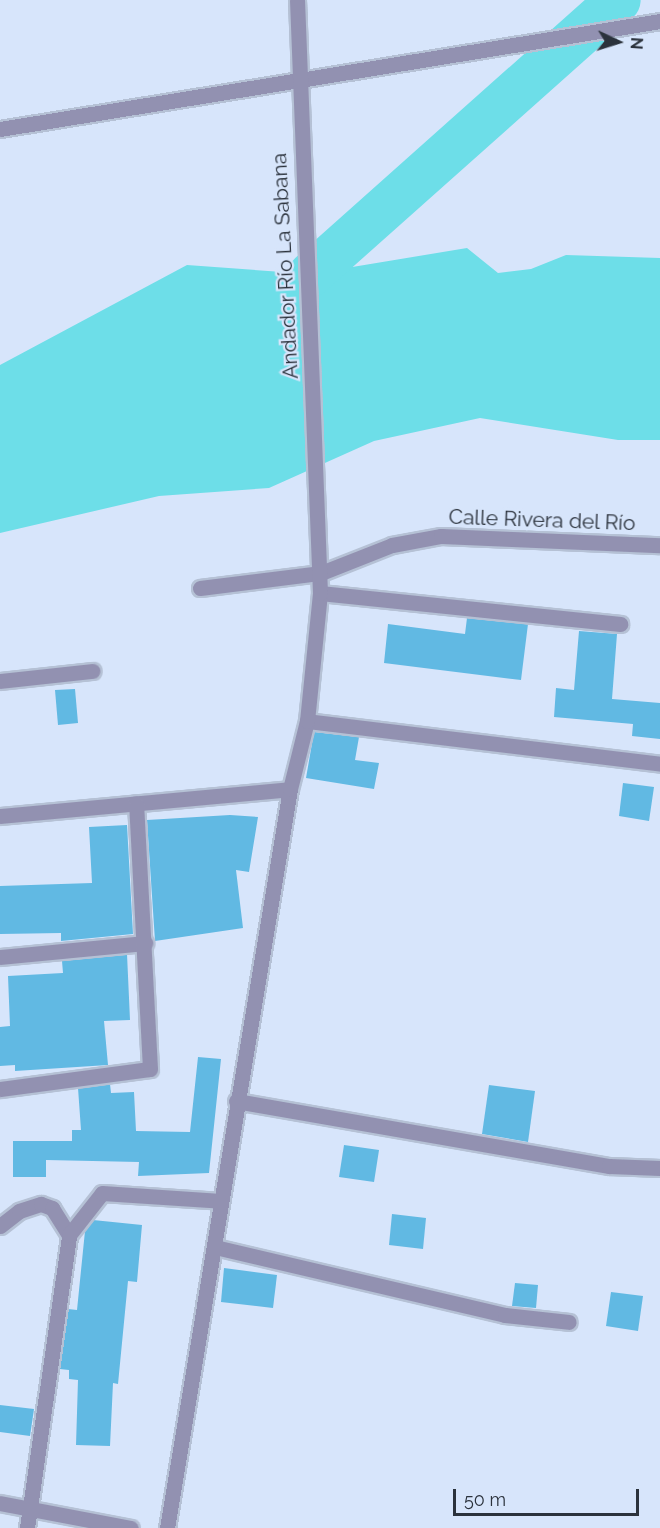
<!DOCTYPE html>
<html>
<head>
<meta charset="utf-8">
<style>
	body { margin:0 }
	#map { position:relative; width:660px; height:1528px; overflow:hidden; background:#d7e5fb; font-family:Raleway,sans-serif }
	div>[style] { position:absolute }
	.water>* { inset:0; background:#6ddee8 }
	.river>* { height:45px; margin:-22.5px; padding:0 22.5px; transform-origin:22.5px; border-radius:22.5px; background:#6ddee8 }
	.building>* { inset:0; background:#61b9e3 }
	.roads { filter:drop-shadow(2px 0 #b5c1d5) drop-shadow(-2px 0 #b5c1d5) drop-shadow(0 2px #b5c1d5) drop-shadow(0 -2px #b5c1d5) }
	.minor>* { height:15px; margin:-7.5px; padding:0 7.5px; transform-origin:7.5px; border-radius:7.5px; background:#9291b1 }
	span { translate:-50% -50%; white-space:nowrap; text-align:center; line-height:1.15; -webkit-text-stroke:4.5px #d7e5fb; paint-order:stroke }
	.street-label { font-size:21px; color:#2b323c }
	.north { position:absolute; left:588px; top:12px; width:60px; height:60px; -webkit-text-stroke:4px #d7e5fb; paint-order:stroke; rotate:94deg; font-size:16px; font-weight:700; line-height:24px; text-align:center; color:#2b323c }
	.north::after { content:''; display:block; margin:auto; width:21px; height:27px; background:#2b323c; clip-path:polygon(50% 0,100% 100%,50% 72%,0 100%) }
	.scale { position:absolute; left:453px; top:1489px; width:186px; height:27px; box-sizing:border-box; border:3px solid #2b323c; border-top:0; padding-left:8px; font-size:18px; line-height:21px; white-space:nowrap; color:#2b323c; -webkit-text-stroke:4px #d7e5fb; paint-order:stroke }
</style>
</head>
<body>
<div id="map">
	<div class="water">
		<i style="clip-path:polygon(467px 248px,498px 273px,531px 269px,566px 255px,660px 258px,660px 440px,618px 440px,480px 418px,374px 441px,269px 488px,159px 496px,0 533px,0 365px,187px 265px,310px 274px)"></i>
	</div>
	<div class="river">
		<i style="left:310px;top:274px;width:412px;rotate:-41.7deg"></i>
	</div>
	<div class="building">
		<i style="clip-path:polygon(467px 618px,528px 624px,521px 680px,384px 663px,388px 624px,465px 634px)"></i>
		<i style="clip-path:polygon(579px 631px,617px 634px,612px 699px,660px 703px,660px 739px,632px 736px,633px 724px,554px 717px,556px 688px,574px 690px)"></i>
		<i style="clip-path:polygon(75px 689px,78px 723px,58px 725px,55px 690px)"></i>
		<i style="clip-path:polygon(314px 732px,359px 737px,355px 760px,379px 763px,374px 789px,306px 778px)"></i>
		<i style="clip-path:polygon(623px 783px,654px 787px,649px 821px,619px 816px)"></i>
		<i style="clip-path:polygon(230px 815px,258px 817px,249px 872px,236px 870px,243px 928px,155px 941px,147px 820px)"></i>
		<i style="clip-path:polygon(127px 825px,133px 934px,61px 941px,61px 933px,0 934px,0 886px,92px 883px,89px 827px)"></i>
		<i style="clip-path:polygon(127px 954px,130px 1020px,104px 1021px,108px 1065px,15px 1071px,15px 1065px,0 1066px,0 1027px,10px 1026px,8px 976px,63px 973px,62px 961px)"></i>
		<i style="clip-path:polygon(198px 1057px,221px 1059px,209px 1173px,138px 1176px,139px 1162px,46px 1160px,46px 1177px,13px 1177px,13px 1141px,72px 1141px,72px 1130px,81px 1130px,78px 1088px,110px 1084px,111px 1093px,134px 1092px,136px 1131px,190px 1132px)"></i>
		<i style="clip-path:polygon(489px 1085px,535px 1091px,528px 1142px,482px 1134px)"></i>
		<i style="clip-path:polygon(344px 1145px,379px 1150px,374px 1182px,339px 1177px)"></i>
		<i style="clip-path:polygon(392px 1214px,426px 1218px,423px 1249px,389px 1245px)"></i>
		<i style="clip-path:polygon(93px 1220px,142px 1225px,137px 1282px,128px 1281px,118px 1384px,113px 1383px,110px 1446px,76px 1445px,78px 1380px,69px 1379px,69px 1370px,60px 1369px,68px 1309px,77px 1310px,85px 1231px)"></i>
		<i style="clip-path:polygon(224px 1268px,277px 1275px,273px 1308px,221px 1302px)"></i>
		<i style="clip-path:polygon(515px 1283px,538px 1285px,536px 1308px,512px 1306px)"></i>
		<i style="clip-path:polygon(611px 1292px,643px 1296px,638px 1331px,606px 1326px)"></i>
		<i style="clip-path:polygon(0 1405px,34px 1409px,30px 1436px,0 1432px)"></i>
	</div>
	<div class="roads">
		<div class="minor">
			<i style="left:0;top:129px;width:669px;rotate:-9.29deg"></i>
			<i style="left:200px;top:588px;width:122px;rotate:-7.1deg"></i>
			<i style="left:321px;top:573px;width:76px;rotate:-21.5deg"></i>
			<i style="left:392px;top:545px;width:50px;rotate:-10.4deg"></i>
			<i style="left:441px;top:536px;width:219px;rotate:2.4deg"></i>
			<i style="left:320px;top:593px;width:302px;rotate:5.9deg"></i>
			<i style="left:0;top:681px;width:93px;rotate:-6.2deg"></i>
			<i style="left:307px;top:721px;width:356px;rotate:6.9deg"></i>
			<i style="left:0;top:816px;width:291px;rotate:-5.3deg"></i>
			<i style="left:0;top:957px;width:146px;rotate:-5.5deg"></i>
			<i style="left:0;top:1089px;width:151px;rotate:-7.6deg"></i>
			<i style="left:150px;top:1069px;width:266px;rotate:-93deg"></i>
			<i style="left:236px;top:1101px;width:379px;rotate:9.9deg"></i>
			<i style="left:609px;top:1166px;width:51px;rotate:2.2deg"></i>
			<i style="left:0;top:1226px;width:24px;rotate:-38deg"></i>
			<i style="left:19px;top:1211px;width:23px;rotate:-18deg"></i>
			<i style="left:41px;top:1204px;width:12px;rotate:20deg"></i>
			<i style="left:52px;top:1208px;width:32px;rotate:58deg"></i>
			<i style="left:215px;top:1247px;width:298px;rotate:13.2deg"></i>
			<i style="left:505px;top:1315px;width:64px;rotate:6.2deg"></i>
			<i style="left:0;top:1503px;width:133px;rotate:10.8deg"></i>
			<i style="left:27px;top:1528px;width:296px;rotate:-81.8deg"></i>
			<i style="left:69px;top:1235px;width:53px;rotate:-51.8deg"></i>
			<i style="left:102px;top:1193px;width:119px;rotate:3.8deg"></i>
			<i style="left:167px;top:1528px;width:749px;rotate:-80.55deg"></i>
			<i style="left:290px;top:789px;width:70px;rotate:-76deg"></i>
			<i style="left:307px;top:721px;width:129px;rotate:-84.2deg"></i>
			<i style="left:320px;top:593px;width:593px;rotate:-92.22deg"></i>
		</div>
	</div>
	<div class="street-label">
		<span style="left:285px;top:266px;rotate:-93deg">Andador Río La Sabana</span>
		<span style="left:542px;top:520px;rotate:2deg">Calle Rivera del Río</span>
	</div>
	<div class="north">N</div>
	<div class="scale">50 m</div>
</div>
</body>
</html>
